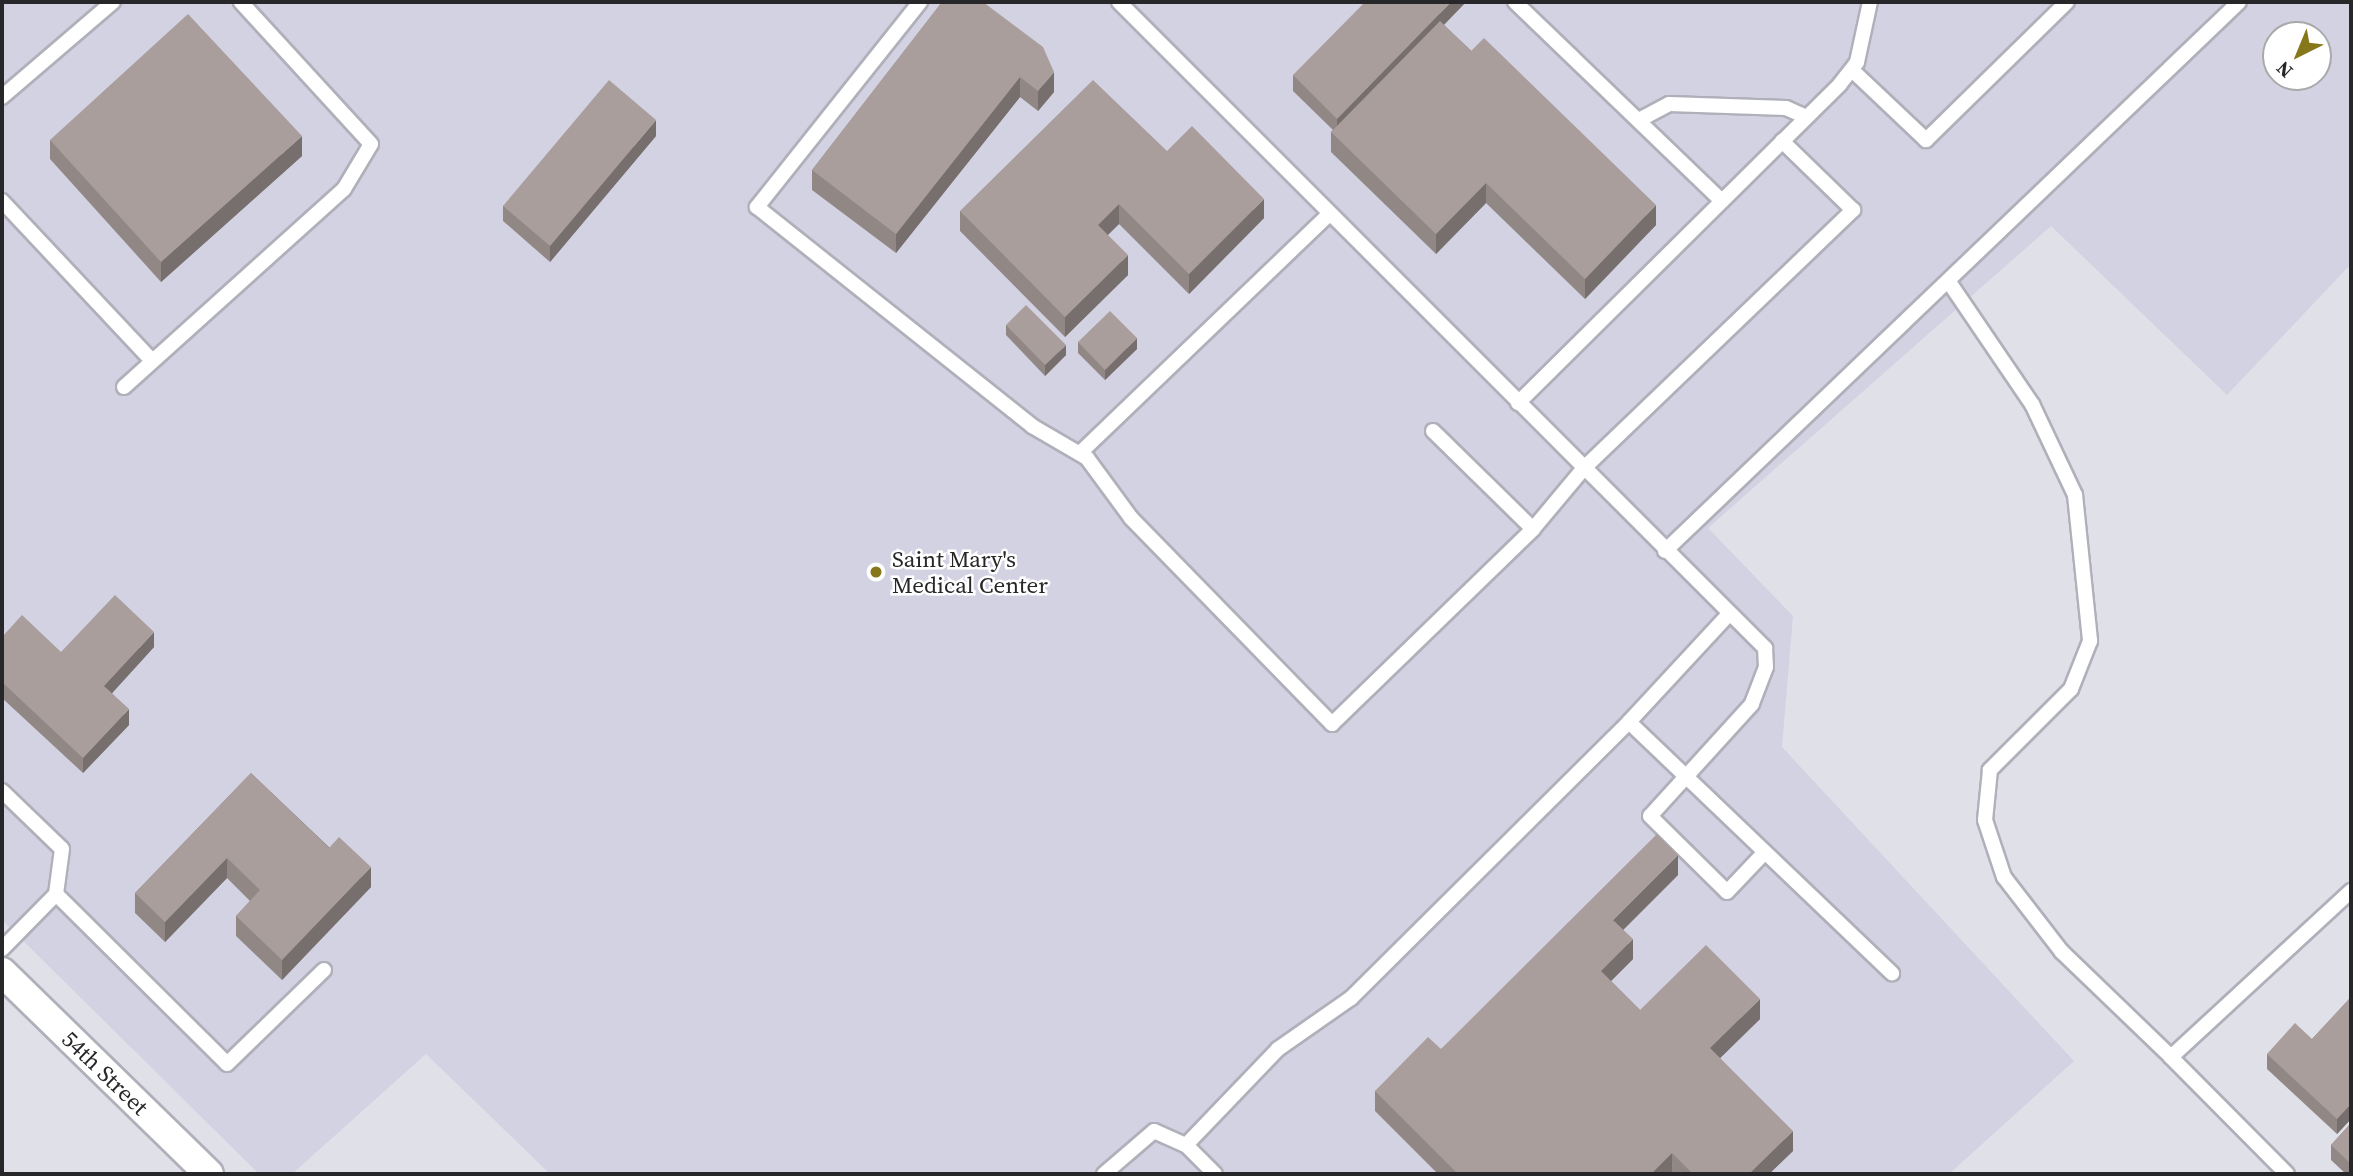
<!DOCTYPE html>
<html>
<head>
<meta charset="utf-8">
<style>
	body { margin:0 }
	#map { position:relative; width:2353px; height:1176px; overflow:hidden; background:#e0e0e9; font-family:"Source Serif 4",serif }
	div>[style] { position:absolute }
	.built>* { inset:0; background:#d3d2e3 }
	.roads { filter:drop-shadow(2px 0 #b0b0ba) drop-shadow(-2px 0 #b0b0ba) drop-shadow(0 2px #b0b0ba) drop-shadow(0 -2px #b0b0ba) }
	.lane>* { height:14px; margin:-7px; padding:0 7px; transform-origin:7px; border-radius:7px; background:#fff }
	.street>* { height:28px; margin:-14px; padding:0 14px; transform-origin:14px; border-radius:14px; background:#fff }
	.wall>* { inset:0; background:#918886 }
	.shaded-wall>* { inset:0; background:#766f6d }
	.building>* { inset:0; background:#a99e9c }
	.dots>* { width:19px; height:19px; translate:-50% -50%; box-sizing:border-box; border:4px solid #fff; border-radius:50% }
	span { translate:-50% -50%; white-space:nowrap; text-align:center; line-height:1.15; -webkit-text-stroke:5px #fff; paint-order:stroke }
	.poi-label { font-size:23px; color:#27272a }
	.left { translate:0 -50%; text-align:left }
	.street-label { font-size:23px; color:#27272a }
	.frame { position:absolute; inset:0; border:4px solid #27272a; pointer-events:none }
	.north { position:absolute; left:2262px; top:21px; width:70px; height:70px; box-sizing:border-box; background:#fff; border:2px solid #a9a9aa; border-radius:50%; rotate:223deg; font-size:19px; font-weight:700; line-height:28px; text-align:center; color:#27272a }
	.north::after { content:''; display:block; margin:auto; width:24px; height:32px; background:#87771b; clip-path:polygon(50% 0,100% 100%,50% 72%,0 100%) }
</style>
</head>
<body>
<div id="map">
	<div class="built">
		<i style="clip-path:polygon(evenodd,2px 2px,2351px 2px,2351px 264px,2227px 395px,2051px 226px,1708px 528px,1793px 616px,1782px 747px,2074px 1061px,1949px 1174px,550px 1174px,426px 1054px,292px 1174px,259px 1174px,2px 920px,2px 2px,2276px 35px,2318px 35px,2318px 77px,2276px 77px,2276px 35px)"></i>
	</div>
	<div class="roads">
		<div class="lane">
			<i style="left:920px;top:2px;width:262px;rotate:128.5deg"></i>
			<i style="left:757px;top:207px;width:352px;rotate:38.5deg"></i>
			<i style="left:1032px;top:426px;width:64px;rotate:30.2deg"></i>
			<i style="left:1087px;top:458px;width:74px;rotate:53.7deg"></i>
			<i style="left:1131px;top:518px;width:288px;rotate:45.7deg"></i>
			<i style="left:1332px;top:724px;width:280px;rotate:-44.1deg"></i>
			<i style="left:1533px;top:529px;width:80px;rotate:-50.1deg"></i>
			<i style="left:1584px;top:468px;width:373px;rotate:-43.8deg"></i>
			<i style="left:1853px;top:210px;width:99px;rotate:-135.8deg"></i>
			<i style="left:1119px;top:2px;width:914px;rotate:45deg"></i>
			<i style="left:1765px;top:648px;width:19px;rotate:87deg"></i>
			<i style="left:1766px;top:667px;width:40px;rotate:111deg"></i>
			<i style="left:1752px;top:704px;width:151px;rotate:132.3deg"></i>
			<i style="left:1650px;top:816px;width:108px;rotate:44.6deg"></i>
			<i style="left:1727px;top:892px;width:55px;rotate:-46.5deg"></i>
			<i style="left:1515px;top:2px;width:287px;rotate:43.9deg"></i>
			<i style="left:1852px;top:70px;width:102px;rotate:43.4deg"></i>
			<i style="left:1926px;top:140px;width:197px;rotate:-44.4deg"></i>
			<i style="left:2px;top:97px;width:146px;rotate:-40.6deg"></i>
			<i style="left:1639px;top:120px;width:34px;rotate:-28deg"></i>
			<i style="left:1669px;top:104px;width:117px;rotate:2deg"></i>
			<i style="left:1786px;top:108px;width:22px;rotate:24deg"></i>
			<i style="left:2px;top:201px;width:219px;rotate:46.8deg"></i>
			<i style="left:1949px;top:282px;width:148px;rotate:55.8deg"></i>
			<i style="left:2032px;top:404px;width:101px;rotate:64.7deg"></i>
			<i style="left:2075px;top:495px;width:147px;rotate:84.1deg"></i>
			<i style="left:2090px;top:641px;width:52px;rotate:111.6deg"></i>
			<i style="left:2071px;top:689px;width:115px;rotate:135deg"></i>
			<i style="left:1990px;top:770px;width:50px;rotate:95.7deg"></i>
			<i style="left:1985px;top:820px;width:60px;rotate:71.6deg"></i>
			<i style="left:2004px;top:877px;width:95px;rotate:52.3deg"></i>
			<i style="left:2062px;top:952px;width:151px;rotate:43.9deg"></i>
			<i style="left:124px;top:387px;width:296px;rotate:-42deg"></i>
			<i style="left:344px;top:189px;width:52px;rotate:-59deg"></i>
			<i style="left:371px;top:144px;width:193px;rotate:-132.5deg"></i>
			<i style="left:1518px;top:403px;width:453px;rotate:-44.7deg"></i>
			<i style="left:1840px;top:84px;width:28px;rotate:-52deg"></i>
			<i style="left:1857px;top:62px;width:61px;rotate:-77.8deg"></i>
			<i style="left:1433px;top:431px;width:140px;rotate:44.4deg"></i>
			<i style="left:1080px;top:453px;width:345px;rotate:-43.8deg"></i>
			<i style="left:1665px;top:551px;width:794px;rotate:-43.72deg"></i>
			<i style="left:1729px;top:614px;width:147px;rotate:132.8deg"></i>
			<i style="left:1629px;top:722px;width:364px;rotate:43.7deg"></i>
			<i style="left:2px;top:791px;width:83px;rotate:44deg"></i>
			<i style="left:62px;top:849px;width:45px;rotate:97.6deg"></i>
			<i style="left:2px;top:949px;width:77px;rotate:-45.5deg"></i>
			<i style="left:56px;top:894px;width:241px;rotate:44.8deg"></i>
			<i style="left:227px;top:1064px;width:135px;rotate:-44.1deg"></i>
			<i style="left:1104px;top:1174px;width:66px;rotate:-40.7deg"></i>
			<i style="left:1154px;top:1131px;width:35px;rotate:24deg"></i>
			<i style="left:1215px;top:1174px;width:41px;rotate:-135deg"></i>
			<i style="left:1186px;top:1145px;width:133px;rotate:-46.2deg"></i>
			<i style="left:1278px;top:1049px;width:89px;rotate:-34.9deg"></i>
			<i style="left:1351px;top:998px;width:392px;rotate:-44.8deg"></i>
			<i style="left:2287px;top:1174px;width:165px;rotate:-134.8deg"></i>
			<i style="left:2171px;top:1057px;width:245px;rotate:-42.7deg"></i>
		</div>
		<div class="street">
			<i style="left:2px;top:972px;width:289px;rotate:44.3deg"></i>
		</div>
	</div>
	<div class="wall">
		<i style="clip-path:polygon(942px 2px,1054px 92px,1038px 111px,1020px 97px,896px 253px,812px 190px,812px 170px)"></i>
		<i style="clip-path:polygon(1466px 2px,1444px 25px,1656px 225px,1585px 299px,1486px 203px,1436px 254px,1331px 152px,1331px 132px,1333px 130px,1293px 91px,1293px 75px)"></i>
		<i style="clip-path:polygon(656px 136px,550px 262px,503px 221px,503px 206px)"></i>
		<i style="clip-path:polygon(50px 140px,302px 156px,161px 282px,50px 159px)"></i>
		<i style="clip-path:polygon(1167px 151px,1264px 218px,1189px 294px,1119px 224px,1108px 235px,1128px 275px,1065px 337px,960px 231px,960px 211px)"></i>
		<i style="clip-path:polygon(1006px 325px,1066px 355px,1045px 376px,1006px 335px)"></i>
		<i style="clip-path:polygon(1078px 342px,1137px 349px,1105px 380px,1078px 353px)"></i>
		<i style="clip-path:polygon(2px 637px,61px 652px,154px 647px,112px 693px,129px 725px,83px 773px,2px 698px)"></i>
		<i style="clip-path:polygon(251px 773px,371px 887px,282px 980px,236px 936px,236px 916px,250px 901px,227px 878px,165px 942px,135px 913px,135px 893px)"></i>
		<i style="clip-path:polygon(1678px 875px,1623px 930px,1633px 959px,1611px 981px,1640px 1010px,1760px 1019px,1720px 1058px,1793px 1151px,1769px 1174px,1673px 1174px,1672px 1173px,1671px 1174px,1438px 1174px,1375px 1111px,1375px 1091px,1441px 1049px)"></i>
		<i style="clip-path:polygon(2351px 997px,2351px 1119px,2337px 1134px,2267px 1069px,2267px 1054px,2312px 1039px)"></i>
		<i style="clip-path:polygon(2351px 1123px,2351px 1174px,2346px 1174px,2331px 1160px,2331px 1145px)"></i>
	</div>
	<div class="shaded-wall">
		<i style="clip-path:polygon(1451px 2px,1466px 2px,1337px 134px,1337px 119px)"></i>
		<i style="clip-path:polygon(1054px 72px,1054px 92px,1038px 111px,1038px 91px)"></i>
		<i style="clip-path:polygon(1020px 77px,1020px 97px,896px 253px,896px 234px)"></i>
		<i style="clip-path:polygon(656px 120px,656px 136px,550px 262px,550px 246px)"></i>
		<i style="clip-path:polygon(302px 136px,302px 156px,161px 282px,161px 262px)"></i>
		<i style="clip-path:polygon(1486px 183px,1486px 203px,1436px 254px,1436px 234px)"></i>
		<i style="clip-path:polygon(1264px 199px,1264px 218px,1189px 294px,1189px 274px)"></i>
		<i style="clip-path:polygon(1119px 204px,1119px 224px,1098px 244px,1098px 225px)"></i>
		<i style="clip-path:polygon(1656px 205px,1656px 225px,1585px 299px,1585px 279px)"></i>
		<i style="clip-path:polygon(1128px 255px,1128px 275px,1065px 337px,1065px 317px)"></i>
		<i style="clip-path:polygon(1137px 338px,1137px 349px,1105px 380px,1105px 370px)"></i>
		<i style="clip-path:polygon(1066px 345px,1066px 355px,1045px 376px,1045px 365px)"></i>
		<i style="clip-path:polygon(154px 632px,154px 647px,104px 702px,104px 686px)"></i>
		<i style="clip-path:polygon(129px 709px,129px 725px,83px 773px,83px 758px)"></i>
		<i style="clip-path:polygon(1678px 855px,1678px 875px,1613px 940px,1613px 920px)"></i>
		<i style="clip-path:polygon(227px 858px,227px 878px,165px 942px,165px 922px)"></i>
		<i style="clip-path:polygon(371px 867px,371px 887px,282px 980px,282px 960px)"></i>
		<i style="clip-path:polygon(1633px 939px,1633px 959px,1601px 991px,1601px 971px)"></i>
		<i style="clip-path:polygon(1760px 999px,1760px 1019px,1710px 1068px,1710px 1048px)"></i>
		<i style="clip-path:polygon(2351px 1104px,2351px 1119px,2337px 1134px,2337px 1119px)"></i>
		<i style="clip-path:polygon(1793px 1131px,1793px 1151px,1769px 1174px,1749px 1174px)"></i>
		<i style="clip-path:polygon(1672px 1153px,1672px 1173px,1671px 1174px,1651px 1174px)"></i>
	</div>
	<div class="building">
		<i style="clip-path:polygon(942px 2px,983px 2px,1043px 47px,1054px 72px,1038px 91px,1020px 77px,896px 234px,812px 170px)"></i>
		<i style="clip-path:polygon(1365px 2px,1451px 2px,1337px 119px,1293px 75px)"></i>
		<i style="clip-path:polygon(188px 14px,302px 136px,161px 262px,50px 140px)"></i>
		<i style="clip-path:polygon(1440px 21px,1471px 51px,1484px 38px,1656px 205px,1585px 279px,1486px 183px,1436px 234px,1331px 132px)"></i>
		<i style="clip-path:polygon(609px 80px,656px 120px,550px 246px,503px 206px)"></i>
		<i style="clip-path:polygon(1093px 80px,1167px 151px,1192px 126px,1264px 199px,1189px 274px,1119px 204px,1098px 225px,1128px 255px,1065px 317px,960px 211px)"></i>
		<i style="clip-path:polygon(1026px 305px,1066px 345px,1045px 365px,1006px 325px)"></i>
		<i style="clip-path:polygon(1110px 311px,1137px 338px,1105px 370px,1078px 342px)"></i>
		<i style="clip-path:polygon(115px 595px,154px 632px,104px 686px,129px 709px,83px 758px,2px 682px,2px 637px,22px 615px,61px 652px)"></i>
		<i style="clip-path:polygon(251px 773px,329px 848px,339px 837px,371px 867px,282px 960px,236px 916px,260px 890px,227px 858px,165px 922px,135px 893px)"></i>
		<i style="clip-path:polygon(1657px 834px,1678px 855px,1613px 920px,1633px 939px,1601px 971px,1640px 1010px,1706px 945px,1760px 999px,1710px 1048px,1793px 1131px,1749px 1174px,1693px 1174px,1672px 1153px,1651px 1174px,1458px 1174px,1375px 1091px,1428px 1037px,1441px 1049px)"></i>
		<i style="clip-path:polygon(2351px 997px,2351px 1104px,2337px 1119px,2267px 1054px,2295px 1023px,2312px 1039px)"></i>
		<i style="clip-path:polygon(2351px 1123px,2351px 1164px,2331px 1145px)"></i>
	</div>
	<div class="dots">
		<i style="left:876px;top:572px;background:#87771b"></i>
	</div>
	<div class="poi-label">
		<span class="left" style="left:892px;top:572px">Saint Mary's<br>Medical Center</span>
	</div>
	<div class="street-label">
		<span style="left:105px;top:1073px;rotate:44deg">54th Street</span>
	</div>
	<div class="frame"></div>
	<div class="north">N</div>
</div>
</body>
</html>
